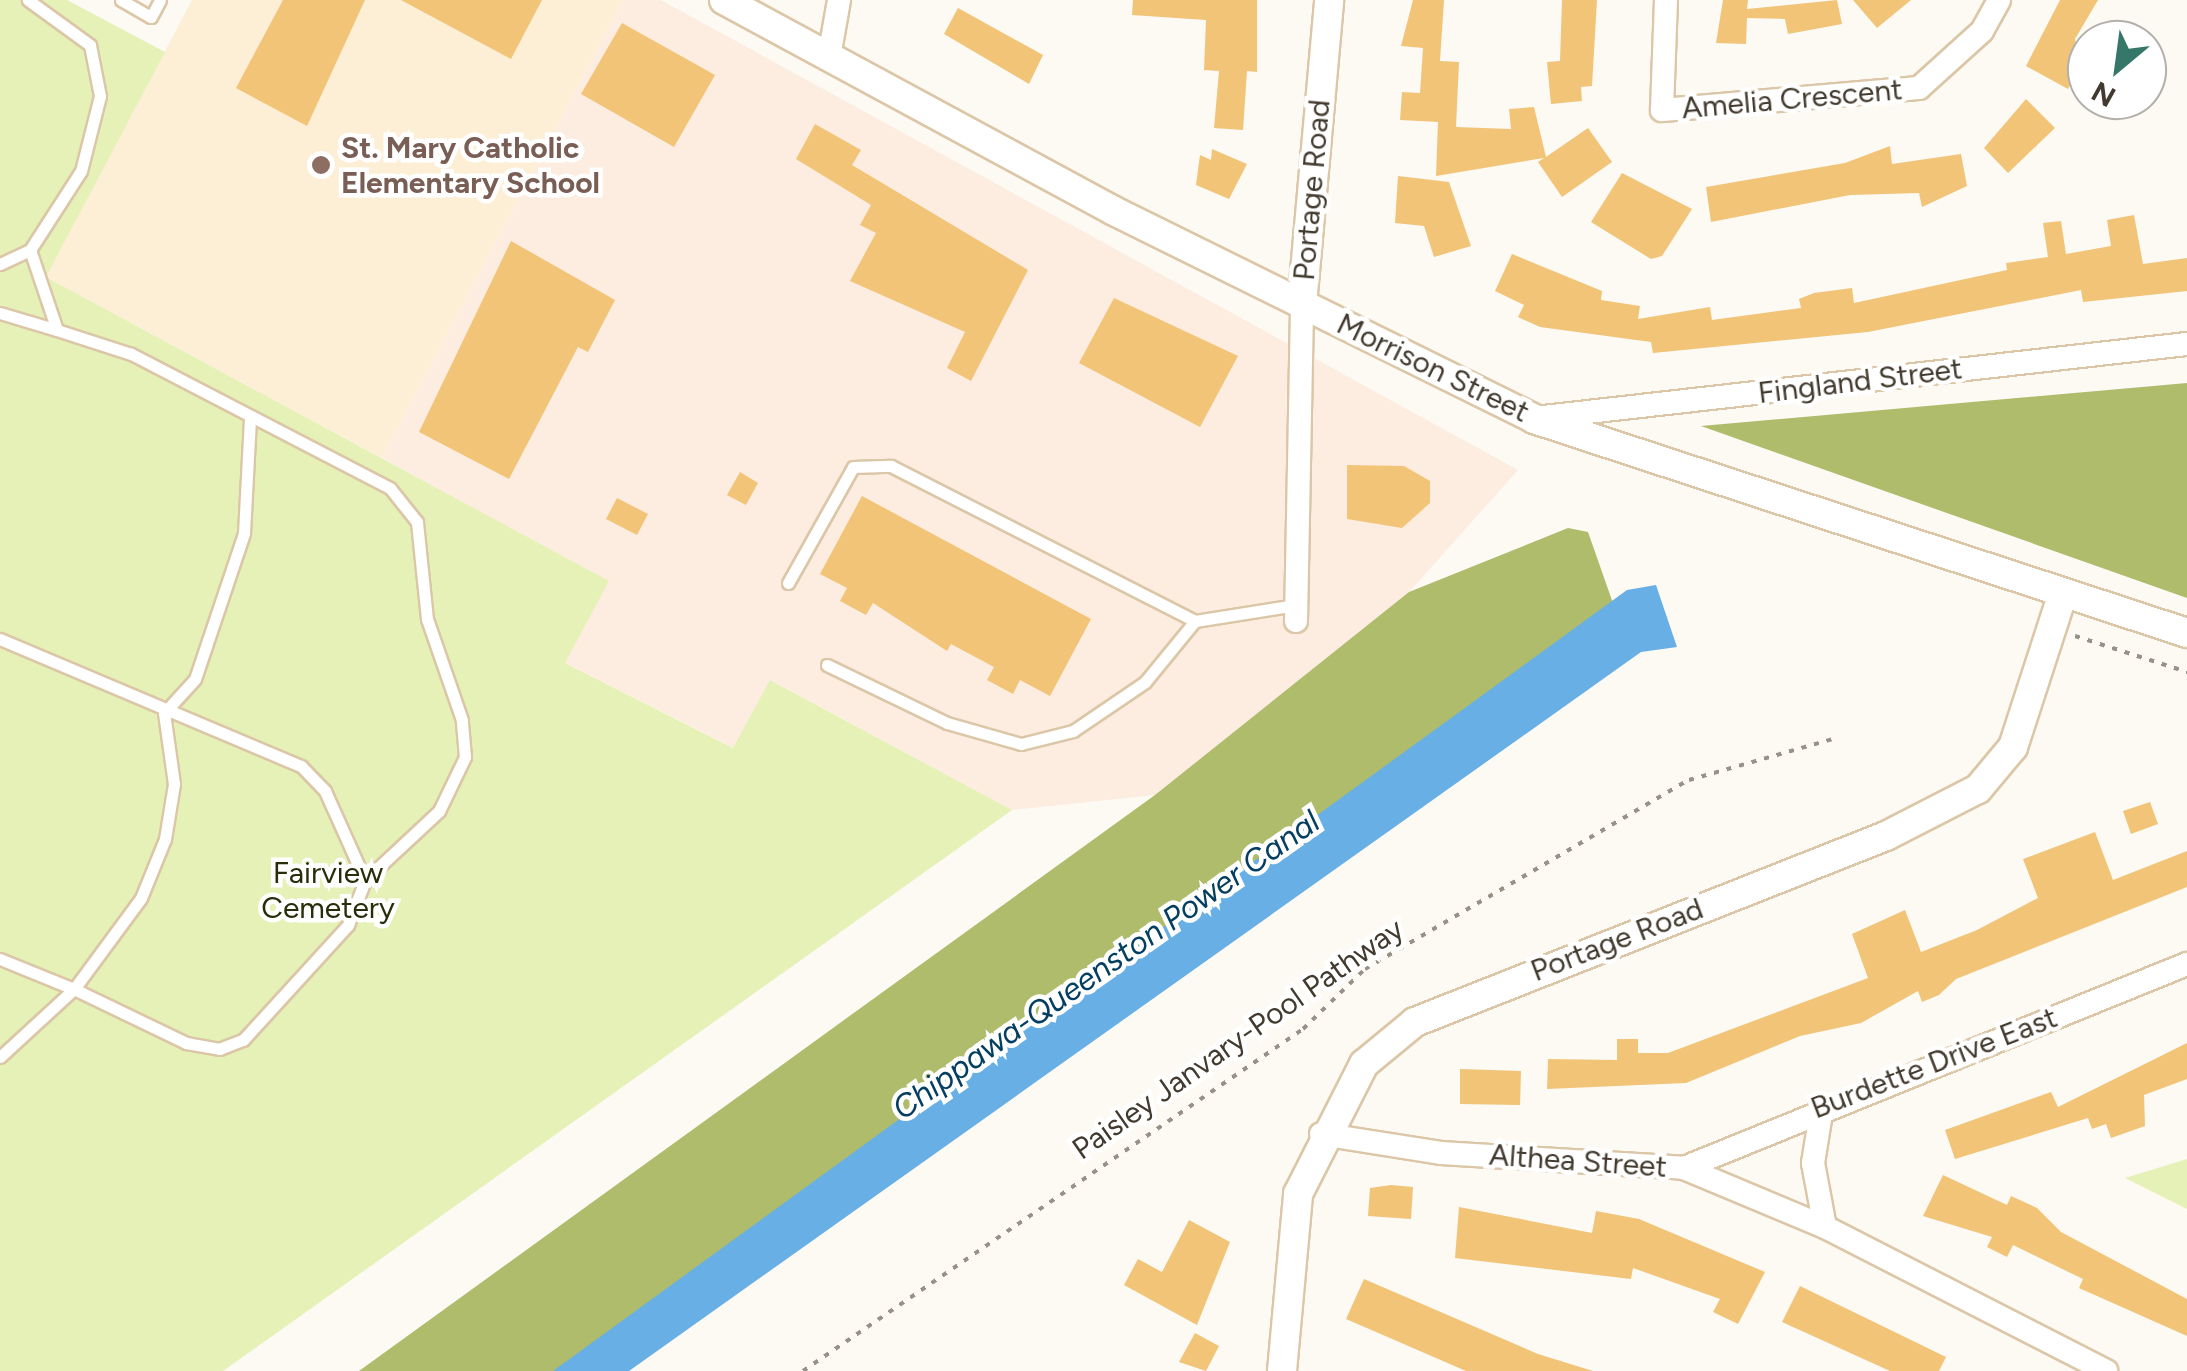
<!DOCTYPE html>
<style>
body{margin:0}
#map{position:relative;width:2187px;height:1371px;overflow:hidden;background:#fdf9f3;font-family:Figtree,sans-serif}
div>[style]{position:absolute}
.commercial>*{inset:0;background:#fdece0}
.built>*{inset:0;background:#fdeed6}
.green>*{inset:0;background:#e5f1b7}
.forest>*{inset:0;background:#aebc6b}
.water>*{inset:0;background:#67afe5}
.building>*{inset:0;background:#f1c478}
.path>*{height:4px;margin-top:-2px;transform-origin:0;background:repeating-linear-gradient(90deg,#979188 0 5px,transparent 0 13px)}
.roads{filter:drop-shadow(2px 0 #dbc7a7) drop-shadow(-2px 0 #dbc7a7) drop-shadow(0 2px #dbc7a7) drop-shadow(0 -2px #dbc7a7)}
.service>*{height:11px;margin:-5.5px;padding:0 5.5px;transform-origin:5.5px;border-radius:5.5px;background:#fff}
.minor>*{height:22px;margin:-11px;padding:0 11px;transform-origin:11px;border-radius:11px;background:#fff}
.tertiary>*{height:28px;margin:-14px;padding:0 14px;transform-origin:14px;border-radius:14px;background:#fff}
.dots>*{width:28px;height:28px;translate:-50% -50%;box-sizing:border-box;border:5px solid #fff;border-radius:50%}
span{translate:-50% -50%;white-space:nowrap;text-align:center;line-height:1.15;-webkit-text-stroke:9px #fff;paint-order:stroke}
.street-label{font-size:30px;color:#423a2e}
.education-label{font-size:30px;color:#785e54;font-weight:700}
.left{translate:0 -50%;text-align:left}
.park-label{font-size:30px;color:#282d0a}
.water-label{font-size:32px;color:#043f62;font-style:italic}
.north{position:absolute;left:2067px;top:20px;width:100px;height:100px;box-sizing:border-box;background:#fff;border:2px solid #b3b0ab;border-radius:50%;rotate:209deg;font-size:28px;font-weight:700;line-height:40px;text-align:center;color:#423a2e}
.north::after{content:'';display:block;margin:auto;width:35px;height:45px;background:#357768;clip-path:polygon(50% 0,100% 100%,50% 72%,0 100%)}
</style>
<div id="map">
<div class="commercial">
<i style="clip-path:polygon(623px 0,661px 0,1518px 470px,1409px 592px,1155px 795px,1012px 810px,771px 680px,734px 748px,564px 662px,608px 581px,382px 458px)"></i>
</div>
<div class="built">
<i style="clip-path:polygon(192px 0,623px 0,382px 458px,46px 277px)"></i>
</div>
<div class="green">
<i style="clip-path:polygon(0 0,67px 0,165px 52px,46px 277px,609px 581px,565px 663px,733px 748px,770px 680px,1012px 810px,223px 1371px,0 1371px)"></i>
<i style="clip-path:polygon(2187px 1159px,2187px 1209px,2125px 1178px)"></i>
</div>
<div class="forest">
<i style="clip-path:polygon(2187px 383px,2187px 598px,1701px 426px)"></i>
<i style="clip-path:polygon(1568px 528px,1588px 532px,1621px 626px,567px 1371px,359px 1371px,1155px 795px,1409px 592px)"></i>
</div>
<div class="water">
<i style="clip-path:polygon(1656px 585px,1677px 647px,1641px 652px,629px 1371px,553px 1371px,1627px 590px)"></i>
</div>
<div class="building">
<i style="clip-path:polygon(283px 0,365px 0,307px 126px,236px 88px)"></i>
<i style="clip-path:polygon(401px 0,542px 0,511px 59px)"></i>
<i style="clip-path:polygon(1133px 0,1257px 0,1257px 72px,1247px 71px,1243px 130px,1214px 128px,1219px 71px,1204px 70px,1206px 20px,1132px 15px)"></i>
<i style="clip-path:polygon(1413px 0,1444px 0,1440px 61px,1459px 62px,1456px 127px,1511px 129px,1509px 109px,1534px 107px,1546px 157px,1588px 128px,1612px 162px,1562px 197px,1538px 162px,1544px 158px,1436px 176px,1438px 122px,1400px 120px,1402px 92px,1420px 93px,1423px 48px,1401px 46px)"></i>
<i style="clip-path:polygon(1562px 0,1597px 0,1592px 86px,1581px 87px,1582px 101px,1551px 104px,1547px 62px,1560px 61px)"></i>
<i style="clip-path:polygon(1723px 0,1748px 0,1747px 9px,1837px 0,1842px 24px,1788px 34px,1785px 19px,1747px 18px,1746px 44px,1716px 43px)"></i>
<i style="clip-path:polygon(1853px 0,1911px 0,1877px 28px)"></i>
<i style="clip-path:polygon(2060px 0,2098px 0,2075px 39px,2080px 66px,2068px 89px,2026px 66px)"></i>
<i style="clip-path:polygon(958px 8px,1043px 55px,1029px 84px,944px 34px)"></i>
<i style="clip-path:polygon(622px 23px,715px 75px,674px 147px,581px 94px)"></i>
<i style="clip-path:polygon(2026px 99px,2055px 128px,2008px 173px,1984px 148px)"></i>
<i style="clip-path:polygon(815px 124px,861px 150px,852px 165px,1028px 270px,971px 381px,947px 368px,965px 332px,850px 281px,876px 233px,860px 225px,871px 205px,796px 159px)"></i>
<i style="clip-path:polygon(1890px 146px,1892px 164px,1961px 154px,1967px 186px,1922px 207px,1919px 193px,1850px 195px,1711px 222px,1706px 187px,1845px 163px)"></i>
<i style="clip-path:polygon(1212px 149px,1247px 164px,1229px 199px,1196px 185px,1200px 155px,1211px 160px)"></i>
<i style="clip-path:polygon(1622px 173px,1692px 209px,1662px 256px,1651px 259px,1591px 222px)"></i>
<i style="clip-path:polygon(1398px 176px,1449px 182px,1471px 246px,1434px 257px,1424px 226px,1395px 223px)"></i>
<i style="clip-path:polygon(2134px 215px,2143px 264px,2187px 258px,2187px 291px,2083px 302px,2081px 290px,1868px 332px,1653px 353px,1651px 342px,1540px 327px,1518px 317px,1524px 305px,1495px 291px,1512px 254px,1602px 291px,1601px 300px,1640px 306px,1638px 319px,1710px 307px,1712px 320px,1801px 308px,1799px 299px,1814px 293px,1852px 288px,1854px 303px,2007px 270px,2006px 263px,2048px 257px,2043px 223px,2061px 221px,2066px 254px,2111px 246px,2107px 220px)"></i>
<i style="clip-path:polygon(511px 241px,615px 300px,588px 352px,578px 347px,509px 479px,419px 432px)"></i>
<i style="clip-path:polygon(1114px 298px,1238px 356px,1200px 427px,1079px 363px)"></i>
<i style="clip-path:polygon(1347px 465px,1404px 466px,1430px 481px,1430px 503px,1402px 528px,1347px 519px)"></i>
<i style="clip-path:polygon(740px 472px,758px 483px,746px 505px,727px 495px)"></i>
<i style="clip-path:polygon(862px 496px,1091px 619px,1050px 696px,1020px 680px,1013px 694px,987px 680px,994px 667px,951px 644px,947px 651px,873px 603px,866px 615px,840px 601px,847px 588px,820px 574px)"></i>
<i style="clip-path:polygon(617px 498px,648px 514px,637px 535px,606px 519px)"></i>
<i style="clip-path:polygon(2150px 802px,2158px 824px,2131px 834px,2123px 811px)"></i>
<i style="clip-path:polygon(2095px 832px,2113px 880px,2187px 851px,2187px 887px,1956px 979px,1939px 995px,1922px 1002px,1918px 991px,1861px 1023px,1800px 1036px,1686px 1083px,1547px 1089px,1548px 1059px,1617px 1060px,1617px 1039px,1638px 1039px,1638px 1053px,1668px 1053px,1868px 978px,1852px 934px,1905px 910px,1921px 952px,1977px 930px,2038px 898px,2023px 859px)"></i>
<i style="clip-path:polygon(2187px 1043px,2187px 1079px,2144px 1095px,2145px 1126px,2111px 1138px,2106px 1124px,2092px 1129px,2088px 1118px,1955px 1159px,1945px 1130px,2051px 1092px,2058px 1107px)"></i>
<i style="clip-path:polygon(1460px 1069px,1521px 1071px,1520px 1105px,1460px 1104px)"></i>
<i style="clip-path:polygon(1943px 1175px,2007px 1205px,2011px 1196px,2037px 1208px,2061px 1232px,2187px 1299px,2187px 1336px,2079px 1288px,2083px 1279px,2013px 1245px,2007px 1257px,1987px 1247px,1992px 1237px,1923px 1216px)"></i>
<i style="clip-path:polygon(1391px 1185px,1413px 1187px,1411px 1219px,1368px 1216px,1370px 1188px)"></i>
<i style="clip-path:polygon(1459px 1207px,1592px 1233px,1596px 1211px,1639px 1219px,1765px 1272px,1738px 1324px,1713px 1312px,1720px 1299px,1633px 1268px,1631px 1279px,1455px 1258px)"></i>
<i style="clip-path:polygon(1189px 1220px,1230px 1242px,1197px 1325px,1124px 1285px,1138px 1259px,1162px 1272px)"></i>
<i style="clip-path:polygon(1364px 1279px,1538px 1354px,1593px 1371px,1466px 1371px,1346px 1319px)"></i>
<i style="clip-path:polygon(1800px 1286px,1946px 1357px,1939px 1371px,1890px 1371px,1782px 1322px)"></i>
<i style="clip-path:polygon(1195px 1333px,1219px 1346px,1206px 1371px,1179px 1362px)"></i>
</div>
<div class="path">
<i style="left:2075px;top:636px;width:118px;rotate:17.8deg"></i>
<i style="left:803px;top:1371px;width:606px;rotate:-34.37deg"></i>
<i style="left:1303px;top:1029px;width:86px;rotate:-44.1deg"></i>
<i style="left:1365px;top:969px;width:375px;rotate:-30.3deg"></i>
<i style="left:1689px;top:780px;width:150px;rotate:-15.9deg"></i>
</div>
<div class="roads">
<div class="service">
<i style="left:121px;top:0;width:34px;rotate:30deg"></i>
<i style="left:151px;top:17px;width:19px;rotate:-62deg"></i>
<i style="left:0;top:264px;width:33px;rotate:-25deg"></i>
<i style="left:0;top:313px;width:59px;rotate:16.6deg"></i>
<i style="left:788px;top:583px;width:133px;rotate:-60.7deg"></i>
<i style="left:853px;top:467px;width:38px;rotate:-2deg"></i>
<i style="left:891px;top:466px;width:341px;rotate:27deg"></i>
<i style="left:0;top:639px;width:327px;rotate:22.9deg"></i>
<i style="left:301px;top:766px;width:35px;rotate:46deg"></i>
<i style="left:325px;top:791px;width:98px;rotate:65.8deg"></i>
<i style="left:827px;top:665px;width:133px;rotate:25.8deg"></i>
<i style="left:947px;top:723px;width:77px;rotate:15.8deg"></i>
<i style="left:1021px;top:744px;width:54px;rotate:-14deg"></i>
<i style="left:1073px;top:731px;width:87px;rotate:-34.2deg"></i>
<i style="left:1145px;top:682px;width:79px;rotate:-50.7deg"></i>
<i style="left:1195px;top:621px;width:102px;rotate:-9deg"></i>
<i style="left:0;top:959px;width:80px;rotate:22.1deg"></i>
<i style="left:74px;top:989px;width:113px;rotate:-53.6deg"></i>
<i style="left:141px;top:898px;width:64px;rotate:-67.9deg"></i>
<i style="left:165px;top:839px;width:56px;rotate:-80.7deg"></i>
<i style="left:174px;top:784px;width:72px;rotate:-98deg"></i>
<i style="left:164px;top:713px;width:46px;rotate:-47.6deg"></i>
<i style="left:195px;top:679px;width:154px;rotate:-71.4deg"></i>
<i style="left:244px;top:533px;width:114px;rotate:-87deg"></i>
<i style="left:0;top:1057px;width:100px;rotate:-42.6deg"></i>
<i style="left:74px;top:989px;width:124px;rotate:25.7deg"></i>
<i style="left:186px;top:1043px;width:34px;rotate:10deg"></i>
<i style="left:219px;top:1049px;width:26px;rotate:-21deg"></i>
<i style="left:243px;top:1040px;width:156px;rotate:-47.6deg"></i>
<i style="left:348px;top:925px;width:48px;rotate:-69.3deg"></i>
<i style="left:365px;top:880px;width:101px;rotate:-43deg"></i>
<i style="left:439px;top:811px;width:60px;rotate:-64.3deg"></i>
<i style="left:465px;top:757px;width:37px;rotate:-95deg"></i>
<i style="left:462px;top:720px;width:107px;rotate:-109.1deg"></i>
<i style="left:427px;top:619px;width:98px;rotate:-95.9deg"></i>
<i style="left:417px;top:522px;width:43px;rotate:-128.5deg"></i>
<i style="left:390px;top:488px;width:292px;rotate:-152.6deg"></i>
<i style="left:131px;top:354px;width:78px;rotate:-162deg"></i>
<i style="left:57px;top:330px;width:84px;rotate:-108.6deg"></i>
<i style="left:30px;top:250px;width:94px;rotate:-57.2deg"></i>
<i style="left:81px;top:171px;width:77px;rotate:-75.8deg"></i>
<i style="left:100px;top:96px;width:52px;rotate:-101.1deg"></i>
<i style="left:90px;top:45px;width:77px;rotate:-144deg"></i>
</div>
<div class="minor">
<i style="left:1666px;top:0;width:110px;rotate:92.1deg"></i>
<i style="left:1662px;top:110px;width:258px;rotate:-4.9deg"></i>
<i style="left:1919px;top:88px;width:85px;rotate:-42.1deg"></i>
<i style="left:1982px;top:31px;width:35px;rotate:-61deg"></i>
<i style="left:829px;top:57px;width:58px;rotate:-80deg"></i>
<i style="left:1535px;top:418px;width:656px;rotate:-6.48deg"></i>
<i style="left:1296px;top:621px;width:316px;rotate:-88.9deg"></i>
<i style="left:1822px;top:1107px;width:57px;rotate:99.1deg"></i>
<i style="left:1813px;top:1163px;width:65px;rotate:79.4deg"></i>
<i style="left:1321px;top:1134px;width:121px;rotate:9deg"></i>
<i style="left:1441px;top:1153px;width:243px;rotate:3.5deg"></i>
<i style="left:1684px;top:1168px;width:153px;rotate:22.7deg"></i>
<i style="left:1825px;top:1227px;width:316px;rotate:27.1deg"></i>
<i style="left:1684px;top:1168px;width:543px;rotate:-22.08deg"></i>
</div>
<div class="tertiary">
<i style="left:724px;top:0;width:443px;rotate:28.4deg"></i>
<i style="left:1114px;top:211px;width:469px;rotate:26.3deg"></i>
<i style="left:1534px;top:419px;width:687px;rotate:18.14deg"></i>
<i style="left:1302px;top:305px;width:306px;rotate:-84.9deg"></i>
<i style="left:1282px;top:1371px;width:178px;rotate:-84.8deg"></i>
<i style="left:1298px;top:1194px;width:146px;rotate:-63.1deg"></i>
<i style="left:1364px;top:1064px;width:66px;rotate:-39.5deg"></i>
<i style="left:1415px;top:1022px;width:506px;rotate:-21.55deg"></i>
<i style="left:1886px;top:836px;width:103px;rotate:-27.1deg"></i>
<i style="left:1978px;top:789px;width:55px;rotate:-50.2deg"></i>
<i style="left:2013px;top:747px;width:162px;rotate:-72deg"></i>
</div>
</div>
<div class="dots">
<i style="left:321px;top:165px;background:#8d6e63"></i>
</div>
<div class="street-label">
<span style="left:1792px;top:99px;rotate:-5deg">Amelia Crescent</span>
<span style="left:1312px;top:190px;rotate:-85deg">Portage Road</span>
<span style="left:1433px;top:368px;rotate:26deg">Morrison Street</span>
<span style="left:1860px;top:381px;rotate:-7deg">Fingland Street</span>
<span style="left:1617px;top:940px;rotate:-21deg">Portage Road</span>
<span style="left:1238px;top:1039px;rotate:-35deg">Paisley Janvary-Pool Pathway</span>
<span style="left:1934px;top:1063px;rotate:-21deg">Burdette Drive East</span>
<span style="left:1578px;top:1161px;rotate:4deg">Althea Street</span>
</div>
<div class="education-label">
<span class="left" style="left:341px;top:165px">St. Mary Catholic<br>Elementary School</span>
</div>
<div class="park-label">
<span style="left:328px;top:890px">Fairview<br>Cemetery</span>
</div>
<div class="water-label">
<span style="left:1106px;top:965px;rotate:-35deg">Chippawa-Queenston Power Canal</span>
</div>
<div class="north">N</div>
</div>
